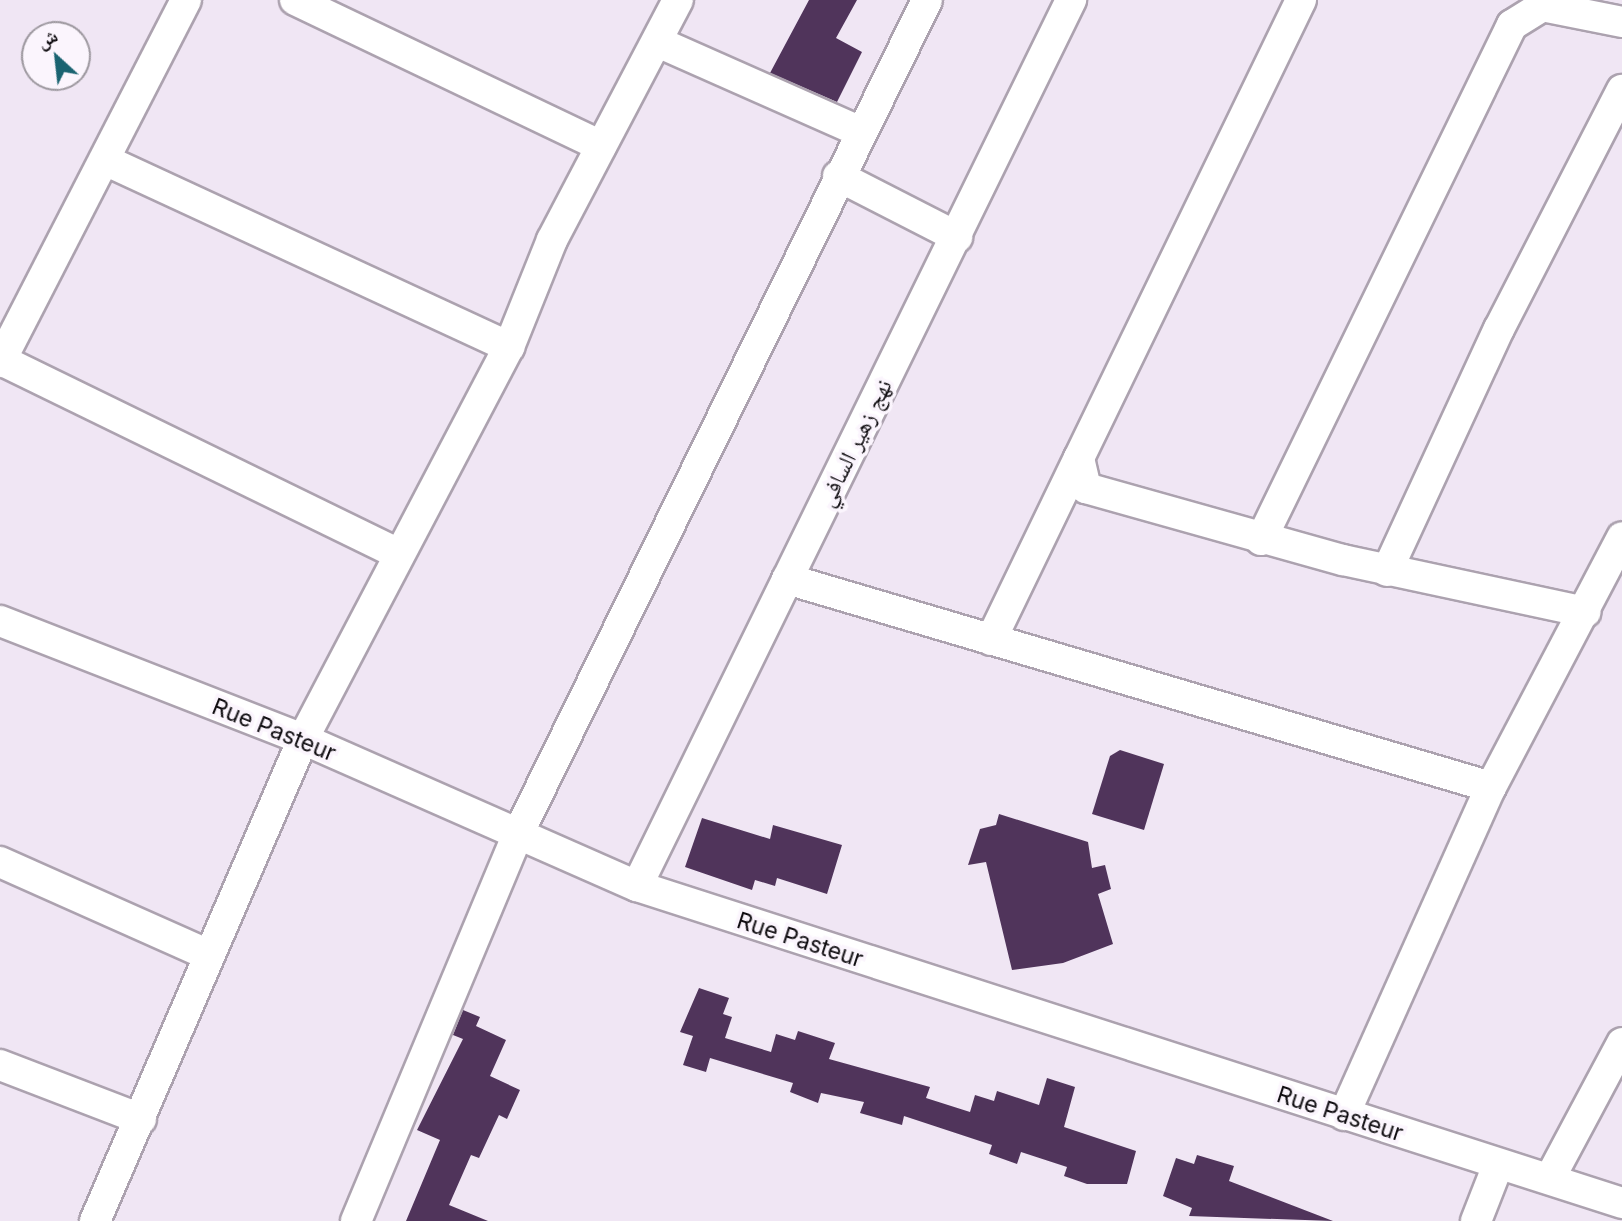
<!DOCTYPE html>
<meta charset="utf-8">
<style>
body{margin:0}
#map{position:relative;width:1622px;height:1221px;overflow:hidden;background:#f0e6f4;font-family:Inter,"Noto Naskh Arabic",sans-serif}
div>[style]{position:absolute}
.building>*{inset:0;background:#50345b}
.roads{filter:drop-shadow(2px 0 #aca2af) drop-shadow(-2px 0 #aca2af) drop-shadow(0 2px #aca2af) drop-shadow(0 -2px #aca2af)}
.minor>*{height:30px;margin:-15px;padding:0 15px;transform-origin:15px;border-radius:15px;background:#fff}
span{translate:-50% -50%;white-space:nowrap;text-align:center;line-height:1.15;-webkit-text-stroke:7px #fbf5fd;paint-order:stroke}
.street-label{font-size:23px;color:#100d11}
.north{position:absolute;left:21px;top:21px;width:70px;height:70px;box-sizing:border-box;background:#fbf5fd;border:2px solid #9d989f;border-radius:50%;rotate:333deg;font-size:19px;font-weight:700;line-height:28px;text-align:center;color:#100d11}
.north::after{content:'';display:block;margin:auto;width:24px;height:32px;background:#1a6371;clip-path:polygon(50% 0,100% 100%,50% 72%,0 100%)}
</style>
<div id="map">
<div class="building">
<i style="clip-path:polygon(809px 0,857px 0,836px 38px,862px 52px,837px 102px,770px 73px)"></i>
<i style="clip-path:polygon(1120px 750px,1164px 764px,1144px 830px,1092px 814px,1110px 756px)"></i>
<i style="clip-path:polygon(999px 814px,1088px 842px,1092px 868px,1105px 865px,1111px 889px,1098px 894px,1113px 944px,1063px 963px,1012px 970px,986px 862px,968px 865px,980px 829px,996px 825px)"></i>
<i style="clip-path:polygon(702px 818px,770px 839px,773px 825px,842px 845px,827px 894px,777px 878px,775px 886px,755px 880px,752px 890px,685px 867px)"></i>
<i style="clip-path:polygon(699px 988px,729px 998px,723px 1014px,732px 1017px,725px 1038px,771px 1052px,776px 1034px,795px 1040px,798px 1031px,835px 1043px,829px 1059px,930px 1087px,926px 1098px,970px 1112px,975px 1095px,994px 1101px,997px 1091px,1039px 1105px,1047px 1078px,1075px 1087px,1064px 1127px,1136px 1151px,1127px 1184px,1087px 1184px,1064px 1176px,1067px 1167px,1021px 1152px,1017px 1164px,989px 1154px,992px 1145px,904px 1116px,902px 1125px,860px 1113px,864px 1102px,821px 1093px,818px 1103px,790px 1092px,793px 1083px,710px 1058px,706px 1072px,683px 1065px,693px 1036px,680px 1032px)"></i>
<i style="clip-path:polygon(463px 1010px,480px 1017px,476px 1026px,506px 1040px,490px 1076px,520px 1090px,507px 1119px,499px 1115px,479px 1158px,471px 1155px,449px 1205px,488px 1221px,406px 1221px,440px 1140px,417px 1130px,463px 1039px,453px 1035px)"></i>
<i style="clip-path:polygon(1197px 1155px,1234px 1166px,1229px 1181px,1333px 1221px,1189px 1216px,1192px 1208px,1163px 1196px,1176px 1158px,1194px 1164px)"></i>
</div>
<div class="roads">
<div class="minor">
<i style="left:295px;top:0;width:339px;rotate:25.5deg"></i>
<i style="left:1301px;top:0;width:509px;rotate:115.86deg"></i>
<i style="left:1079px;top:458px;width:31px;rotate:77deg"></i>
<i style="left:1086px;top:488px;width:267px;rotate:15.7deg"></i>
<i style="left:1343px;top:560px;width:248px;rotate:12.1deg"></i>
<i style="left:658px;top:42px;width:220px;rotate:23.9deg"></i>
<i style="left:109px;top:162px;width:441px;rotate:24.8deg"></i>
<i style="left:838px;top:176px;width:134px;rotate:27.1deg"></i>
<i style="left:1px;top:360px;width:443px;rotate:26deg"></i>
<i style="left:0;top:362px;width:407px;rotate:-62.8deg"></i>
<i style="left:1261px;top:540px;width:573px;rotate:-64.02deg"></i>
<i style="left:1512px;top:25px;width:36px;rotate:-32deg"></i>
<i style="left:1542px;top:6px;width:82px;rotate:11.3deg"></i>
<i style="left:1387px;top:571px;width:267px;rotate:-65.2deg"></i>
<i style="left:1499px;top:329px;width:269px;rotate:-62.8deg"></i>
<i style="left:787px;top:579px;width:734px;rotate:16.46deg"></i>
<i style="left:0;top:621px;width:325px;rotate:21.3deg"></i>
<i style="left:303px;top:739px;width:365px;rotate:23.8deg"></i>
<i style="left:637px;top:886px;width:1035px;rotate:17.84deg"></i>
<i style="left:991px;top:640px;width:202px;rotate:-64.2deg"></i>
<i style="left:0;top:862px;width:229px;rotate:24deg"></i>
<i style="left:637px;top:886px;width:987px;rotate:-63.9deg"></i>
<i style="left:0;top:1065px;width:151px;rotate:21deg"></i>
<i style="left:1344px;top:1115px;width:359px;rotate:-65.9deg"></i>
<i style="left:1491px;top:787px;width:282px;rotate:-62.3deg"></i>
<i style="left:1550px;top:1178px;width:153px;rotate:-61.9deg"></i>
<i style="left:95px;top:1221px;width:525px;rotate:-66.66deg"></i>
<i style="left:303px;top:739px;width:443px;rotate:-62.3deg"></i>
<i style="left:509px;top:347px;width:115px;rotate:-68.1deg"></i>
<i style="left:552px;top:240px;width:271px;rotate:-62.3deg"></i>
<i style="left:356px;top:1221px;width:415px;rotate:-67.3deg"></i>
<i style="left:516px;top:838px;width:933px;rotate:-63.87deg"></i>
<i style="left:1476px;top:1221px;width:60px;rotate:-68.6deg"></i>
</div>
</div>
<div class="street-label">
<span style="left:855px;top:443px;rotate:-64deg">نهج زهير السافي</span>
<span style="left:274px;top:730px;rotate:22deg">Rue Pasteur</span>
<span style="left:800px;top:940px;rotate:18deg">Rue Pasteur</span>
<span style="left:1340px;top:1114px;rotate:18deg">Rue Pasteur</span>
</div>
<div class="north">ش</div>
</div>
